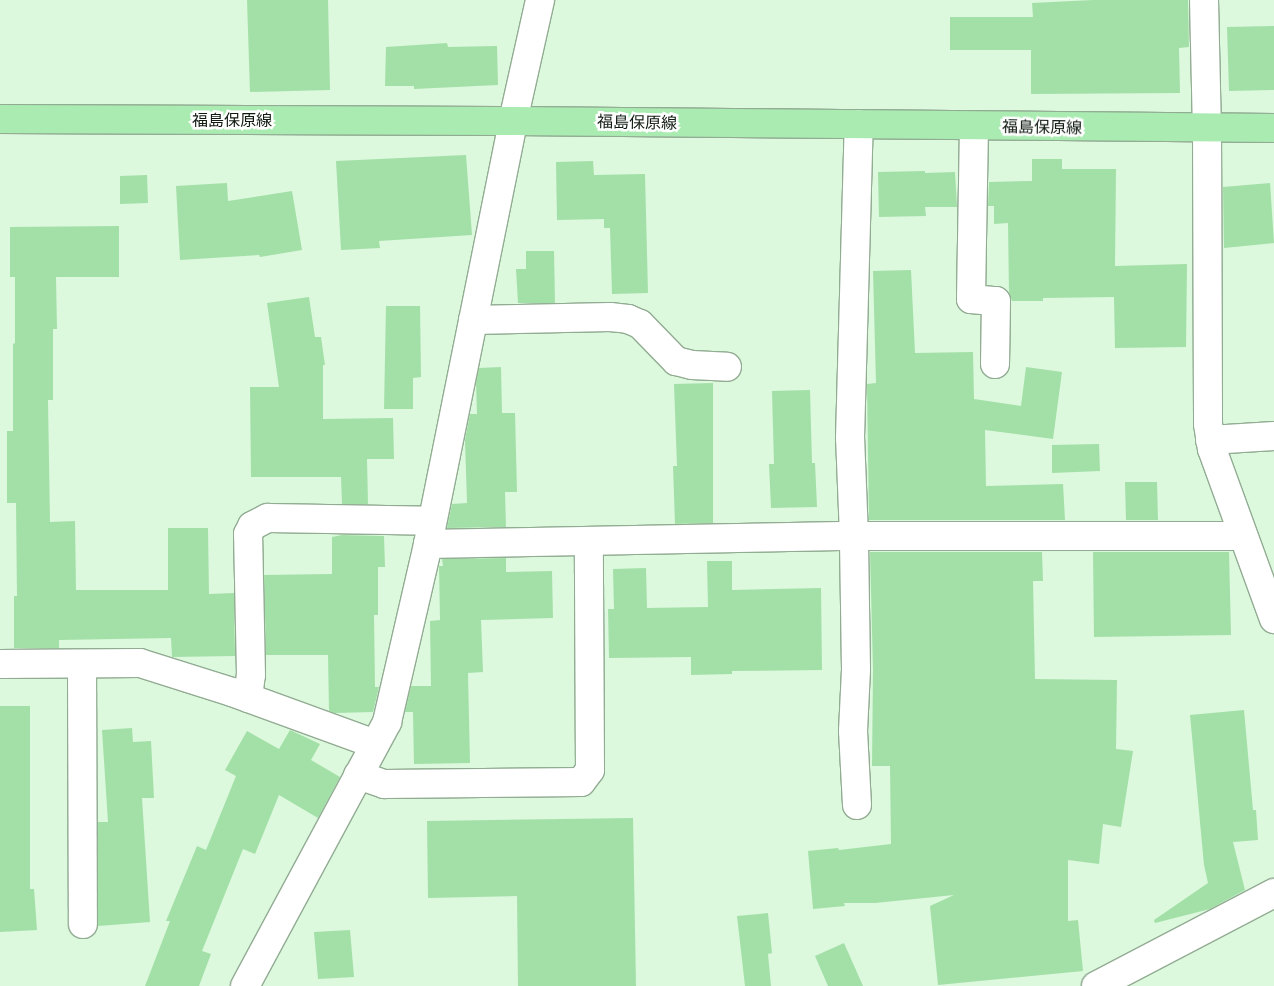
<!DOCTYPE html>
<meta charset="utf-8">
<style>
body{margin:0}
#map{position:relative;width:1274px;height:986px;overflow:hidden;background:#dcf8dd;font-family:"Golos Text","Noto Sans JP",sans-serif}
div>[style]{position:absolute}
.building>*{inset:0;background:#a3e0a7}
.roads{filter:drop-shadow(1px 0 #92ac93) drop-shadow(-1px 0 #92ac93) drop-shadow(0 1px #92ac93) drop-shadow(0 -1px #92ac93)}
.minor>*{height:28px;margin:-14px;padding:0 14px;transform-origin:14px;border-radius:14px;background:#fff}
.primary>*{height:28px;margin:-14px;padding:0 14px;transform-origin:14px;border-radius:14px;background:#a9ebb1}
span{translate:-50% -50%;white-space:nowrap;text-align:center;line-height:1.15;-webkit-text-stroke:5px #fff;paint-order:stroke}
.street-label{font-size:16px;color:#101a11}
</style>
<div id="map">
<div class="building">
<i style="clip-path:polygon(247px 0,328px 0,330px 90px,250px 92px)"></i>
<i style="clip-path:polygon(1093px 0,1188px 0,1189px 47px,1179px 48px,1180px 93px,1031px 94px,1031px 50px,950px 50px,950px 17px,1033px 17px,1032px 3px)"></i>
<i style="clip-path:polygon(1274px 26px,1274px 90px,1229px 91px,1227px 27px)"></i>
<i style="clip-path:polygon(447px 43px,448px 47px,497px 46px,498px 85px,414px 89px,414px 86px,385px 86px,386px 47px)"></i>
<i style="clip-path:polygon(466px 155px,472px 235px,379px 241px,380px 248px,341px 250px,336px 161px)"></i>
<i style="clip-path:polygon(1032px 159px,1062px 159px,1062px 169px,1116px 169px,1115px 266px,1187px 264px,1186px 347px,1115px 348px,1114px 297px,1043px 298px,1043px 301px,1012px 301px,1009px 293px,1008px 223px,994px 224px,994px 206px,988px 206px,989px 182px,1032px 181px)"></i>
<i style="clip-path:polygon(593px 161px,594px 175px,645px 174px,648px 293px,612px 294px,610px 228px,604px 228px,604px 219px,557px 220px,556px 162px)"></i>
<i style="clip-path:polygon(925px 171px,925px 173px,955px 172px,957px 207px,925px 207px,926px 216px,879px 217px,878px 172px)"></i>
<i style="clip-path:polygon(147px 175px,148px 203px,120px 204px,120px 176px)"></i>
<i style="clip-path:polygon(227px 183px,228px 201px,292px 191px,302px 250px,260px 257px,259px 255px,180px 260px,176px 186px)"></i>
<i style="clip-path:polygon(1270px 183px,1274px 243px,1224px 248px,1223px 187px)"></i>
<i style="clip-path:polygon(119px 226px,119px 277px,56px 277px,57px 329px,53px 329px,53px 400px,48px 400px,50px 522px,75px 521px,76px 590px,168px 590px,168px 528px,208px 528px,209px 594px,234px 593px,235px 656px,172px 657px,171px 638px,59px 640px,59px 648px,14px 648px,14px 596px,17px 596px,16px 503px,7px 503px,7px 431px,13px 431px,13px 344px,15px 343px,15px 277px,10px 277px,10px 227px)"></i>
<i style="clip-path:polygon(526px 251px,554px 251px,555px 303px,518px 303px,516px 269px,526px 269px)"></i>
<i style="clip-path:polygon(911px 270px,915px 353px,973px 352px,974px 399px,1021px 406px,1026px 367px,1062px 372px,1053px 439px,985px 430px,986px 486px,1063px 484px,1065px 520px,869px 520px,867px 384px,876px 383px,873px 271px)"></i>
<i style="clip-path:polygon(309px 297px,315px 337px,321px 337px,325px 365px,323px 365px,323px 419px,393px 418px,394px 459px,367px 459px,368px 504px,342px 504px,341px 477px,251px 477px,250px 387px,279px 387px,267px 303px)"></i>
<i style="clip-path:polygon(386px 306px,420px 306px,421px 377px,413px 378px,413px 409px,384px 409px)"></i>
<i style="clip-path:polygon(501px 367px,502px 413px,515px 413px,517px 492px,505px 492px,506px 527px,447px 528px,452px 504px,467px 503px,465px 440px,470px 414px,477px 414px,476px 382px,479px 368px)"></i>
<i style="clip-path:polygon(713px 383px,713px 523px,675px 524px,673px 466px,677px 466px,674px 384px)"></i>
<i style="clip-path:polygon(810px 390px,812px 463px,815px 463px,817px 507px,771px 508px,769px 464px,774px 464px,772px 391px)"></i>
<i style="clip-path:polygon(1099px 444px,1100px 471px,1052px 473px,1052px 445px)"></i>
<i style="clip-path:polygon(1125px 482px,1157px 482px,1158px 520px,1126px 520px)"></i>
<i style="clip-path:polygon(342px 535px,384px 536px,385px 567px,378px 567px,378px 615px,374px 615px,375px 687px,379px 687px,373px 712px,335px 713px,329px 711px,328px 655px,266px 655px,264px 575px,332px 574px,332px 537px)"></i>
<i style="clip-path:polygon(870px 552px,1042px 552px,1043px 581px,1033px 581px,1035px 679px,1117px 680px,1116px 749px,1133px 751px,1121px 827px,1103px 824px,1099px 864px,1068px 860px,1068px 921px,1078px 920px,1083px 971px,938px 985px,930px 906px,954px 895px,875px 903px,844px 903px,845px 906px,813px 909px,808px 851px,838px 848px,839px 850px,891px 844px,890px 766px,872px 766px,873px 670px)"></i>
<i style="clip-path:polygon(1093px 552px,1229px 552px,1231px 635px,1094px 637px)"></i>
<i style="clip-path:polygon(506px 558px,506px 572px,552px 571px,553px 618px,481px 620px,483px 672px,468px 673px,470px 763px,414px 764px,413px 712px,405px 712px,411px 686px,431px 686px,430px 621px,440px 620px,439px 566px,443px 566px,442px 559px)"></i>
<i style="clip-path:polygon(707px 561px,732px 561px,732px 590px,821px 588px,822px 670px,732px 671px,732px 674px,691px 675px,691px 657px,609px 658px,608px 609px,614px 609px,613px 569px,646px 568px,647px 608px,708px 607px)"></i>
<i style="clip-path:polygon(0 706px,30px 706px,30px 889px,34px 889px,37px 930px,0 932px)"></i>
<i style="clip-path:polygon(1244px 710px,1253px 810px,1256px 810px,1258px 840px,1233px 842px,1245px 890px,1210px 909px,1155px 923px,1154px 920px,1208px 883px,1204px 865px,1190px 715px)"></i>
<i style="clip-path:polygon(132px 728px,133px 742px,151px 741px,154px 798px,142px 798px,150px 922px,98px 926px,98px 822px,108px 822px,102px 730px)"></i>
<i style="clip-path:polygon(290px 730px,320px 744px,311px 760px,340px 777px,318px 818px,279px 795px,255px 854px,243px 849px,202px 951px,211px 954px,199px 986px,145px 986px,170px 921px,166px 921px,197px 846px,206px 850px,236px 776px,225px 770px,247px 731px,279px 749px)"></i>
<i style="clip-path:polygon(633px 818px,636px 986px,518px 986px,517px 896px,428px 898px,427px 821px)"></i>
<i style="clip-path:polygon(768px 913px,772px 953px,768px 954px,771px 986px,745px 986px,737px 916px)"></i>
<i style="clip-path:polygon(350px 930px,354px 977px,318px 979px,314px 932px)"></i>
<i style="clip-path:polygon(844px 943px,863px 986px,828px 986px,815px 956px)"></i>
</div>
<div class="roads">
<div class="minor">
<i style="left:1204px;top:0;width:128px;rotate:88.7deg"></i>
<i style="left:1207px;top:128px;width:296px;rotate:89.8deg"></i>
<i style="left:1208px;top:424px;width:25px;rotate:81deg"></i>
<i style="left:1212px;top:449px;width:181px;rotate:70deg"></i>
<i style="left:974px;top:126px;width:173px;rotate:91deg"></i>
<i style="left:971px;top:299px;width:25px;rotate:5deg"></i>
<i style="left:996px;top:301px;width:63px;rotate:90.9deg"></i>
<i style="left:473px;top:320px;width:137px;rotate:-1.3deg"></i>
<i style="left:610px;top:317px;width:18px;rotate:6deg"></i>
<i style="left:628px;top:319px;width:13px;rotate:23deg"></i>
<i style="left:640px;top:324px;width:52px;rotate:45.8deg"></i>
<i style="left:676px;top:361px;width:16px;rotate:14deg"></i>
<i style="left:692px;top:365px;width:35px;rotate:3deg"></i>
<i style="left:1210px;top:440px;width:64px;rotate:-3.6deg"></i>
<i style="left:428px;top:544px;width:426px;rotate:-1.1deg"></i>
<i style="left:854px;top:536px;width:389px"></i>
<i style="left:0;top:664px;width:140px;rotate:-0.4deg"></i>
<i style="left:140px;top:663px;width:96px;rotate:17.5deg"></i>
<i style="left:232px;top:692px;width:152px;rotate:20deg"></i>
<i style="left:82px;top:664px;width:260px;rotate:89.8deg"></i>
<i style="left:248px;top:698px;width:23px;rotate:-83deg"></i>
<i style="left:251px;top:675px;width:141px;rotate:-91.2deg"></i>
<i style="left:248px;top:534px;width:9px;rotate:-63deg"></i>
<i style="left:252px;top:526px;width:18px;rotate:-27deg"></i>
<i style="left:268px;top:518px;width:164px;rotate:1deg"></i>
<i style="left:358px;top:775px;width:28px;rotate:19deg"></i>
<i style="left:384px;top:784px;width:197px;rotate:-0.6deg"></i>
<i style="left:581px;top:782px;width:15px;rotate:-53deg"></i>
<i style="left:590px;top:770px;width:228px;rotate:-90.3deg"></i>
<i style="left:857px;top:805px;width:74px;rotate:-93.1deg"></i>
<i style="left:853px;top:731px;width:62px;rotate:-87.2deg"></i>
<i style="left:856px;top:669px;width:133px;rotate:-90.9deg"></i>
<i style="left:854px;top:536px;width:98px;rotate:-92.3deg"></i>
<i style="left:850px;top:438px;width:314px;rotate:-88.4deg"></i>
<i style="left:245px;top:986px;width:300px;rotate:-61.7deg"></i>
<i style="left:387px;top:722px;width:183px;rotate:-77deg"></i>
<i style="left:428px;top:544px;width:431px;rotate:-78.6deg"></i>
<i style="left:513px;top:121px;width:124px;rotate:-77.4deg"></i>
<i style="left:1096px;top:986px;width:201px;rotate:-27.6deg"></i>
</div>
<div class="primary">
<i style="left:0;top:119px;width:513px;rotate:0.22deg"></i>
<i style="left:513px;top:121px;width:761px;rotate:0.53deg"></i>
</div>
</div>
<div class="street-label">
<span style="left:232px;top:120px">福島保原線</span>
<span style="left:637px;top:122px;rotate:1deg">福島保原線</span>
<span style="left:1042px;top:127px;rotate:1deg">福島保原線</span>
</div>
</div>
